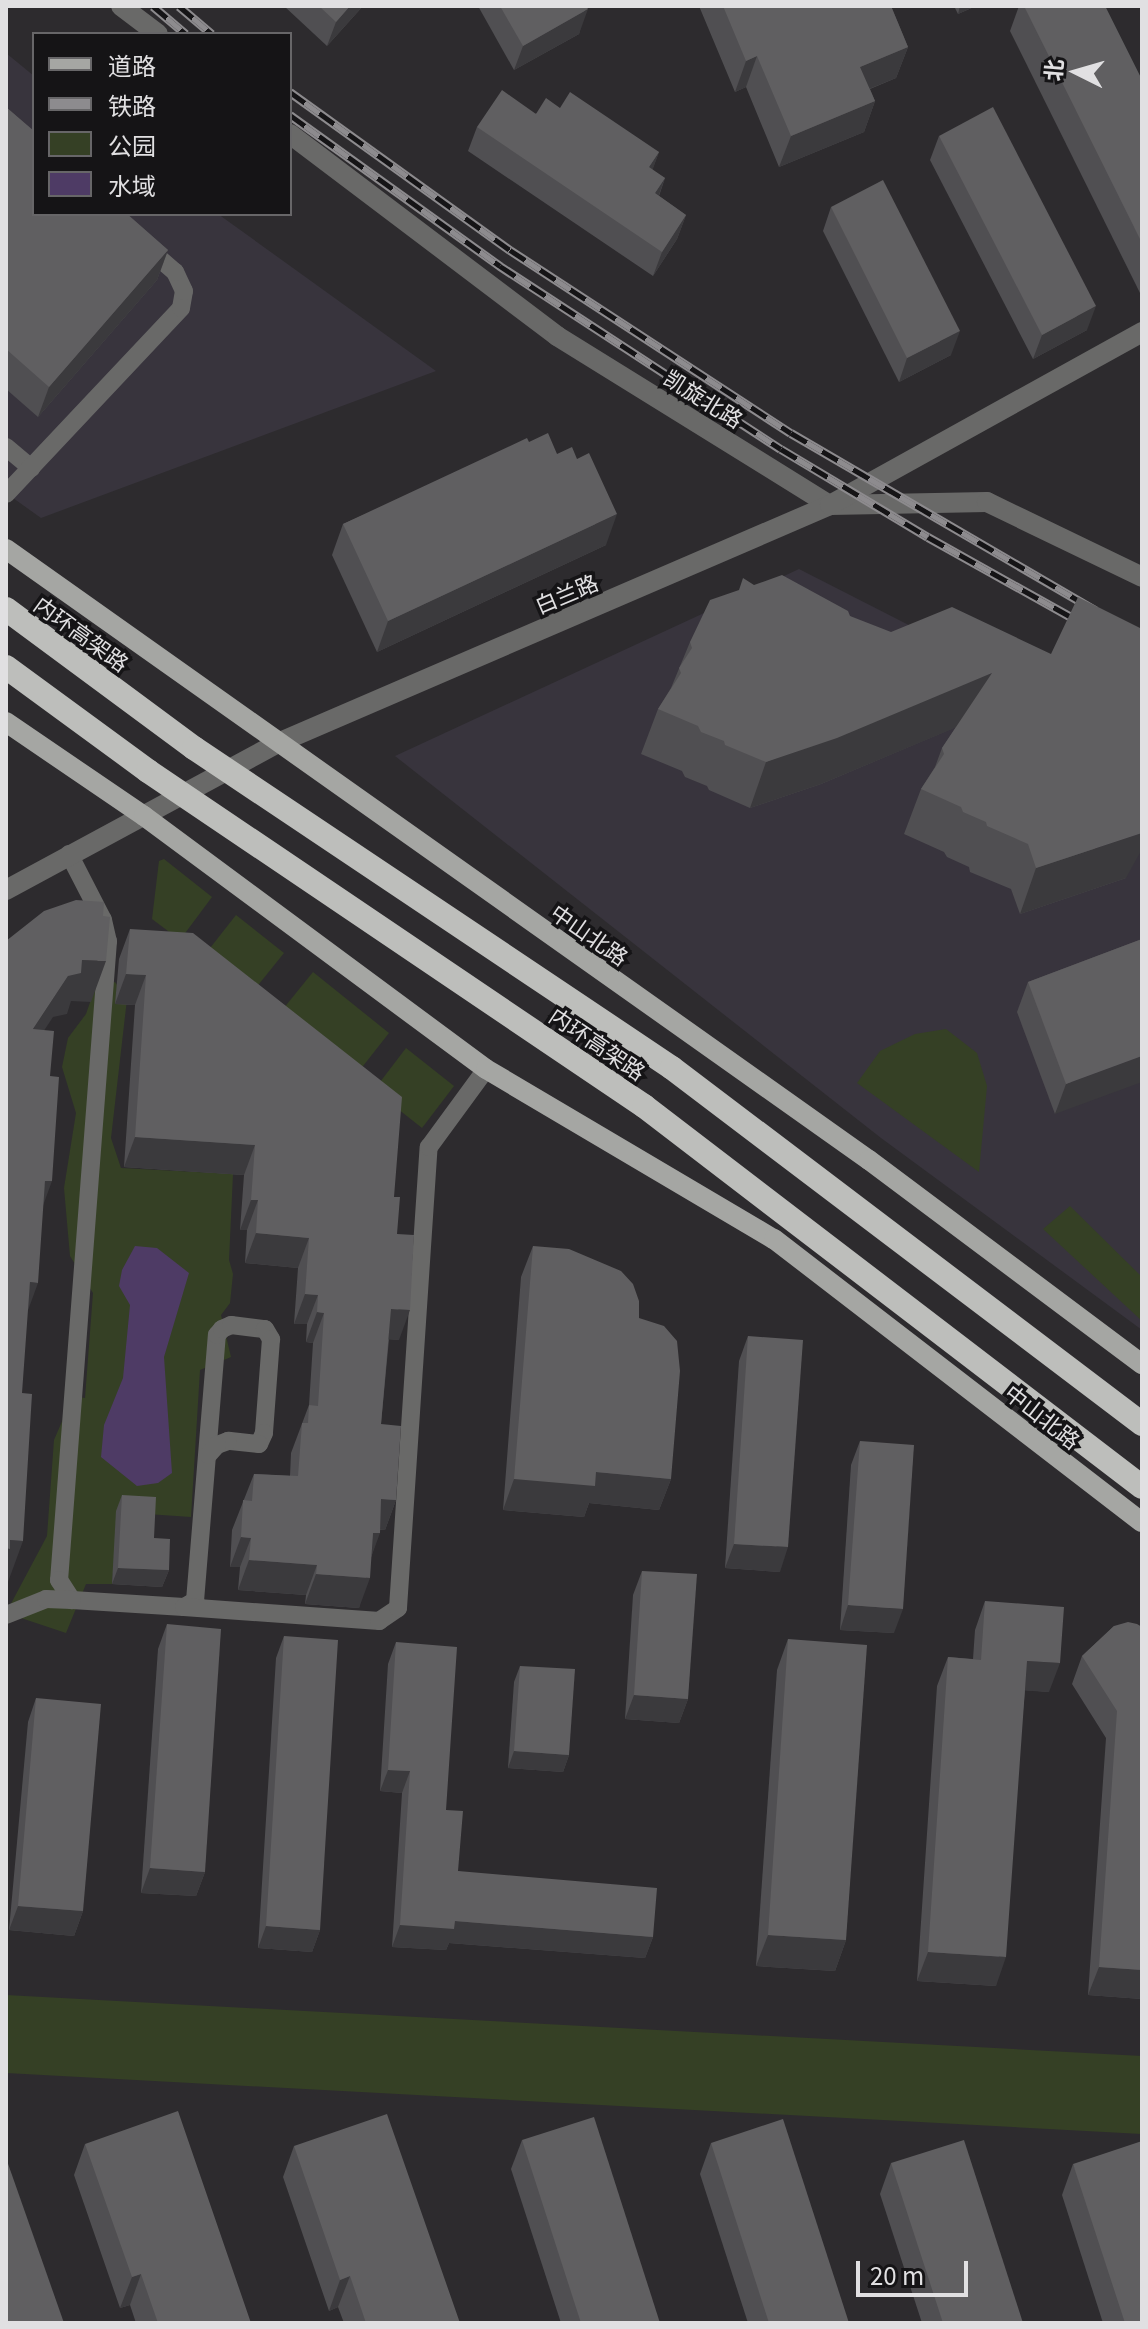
<!DOCTYPE html>
<meta charset="utf-8">
<style>
body{margin:0}
#map{position:relative;width:1148px;height:2329px;overflow:hidden;background:#2d2b2e;font-family:Georgia,"Noto Sans SC",serif}
div>[style]{position:absolute}
.built>*{inset:0;background:#38343d}
.green>*{inset:0;background:#354025}
.water>*{inset:0;background:#4e3b65}
.lane>*{height:18px;margin:-9px;padding:0 9px;transform-origin:9px;border-radius:9px;background:#696968}
.street>*{height:20px;margin:-10px;padding:0 10px;transform-origin:10px;border-radius:10px;background:#696968}
.primary>*{height:20px;margin:-10px;padding:0 10px;transform-origin:10px;border-radius:10px;background:#a5a6a3}
.rail>*{height:9px;margin-top:-4.5px;transform-origin:0;background:repeating-linear-gradient(90deg,#151416 0 18px,#8d8b8e 0 36px);box-sizing:border-box;border-block:2px solid #8d8b8e}
.highway-bridge>*{height:24px;margin:-12px;padding:0 12px;transform-origin:12px;border-radius:12px;background:#bdbebb}
.wall>*{inset:0;background:#504f52}
.shaded-wall>*{inset:0;background:#3b3a3d}
.building>*{inset:0;background:#605f61}
span{translate:-50% -50%;white-space:nowrap;text-align:center;line-height:1.15;-webkit-text-stroke:7px #151416;paint-order:stroke}
.street-label{font-size:22px;color:#e1e0e2}
.frame{position:absolute;inset:0;border:8px solid #e1e0e2;pointer-events:none}
.legend{position:absolute;left:32px;top:32px;width:260px;height:184px;box-sizing:border-box;background:#151416;border:2px solid #676668;margin:0;padding:10px 14px;list-style:none;font-size:24px;color:#e1e0e2}
.legend li{display:flex;align-items:center;gap:16px;height:40px}
.legend b{width:40px;border:2px solid #676668}
.north{position:absolute;left:1036px;top:32px;width:80px;height:80px;-webkit-text-stroke:6px #151416;paint-order:stroke;rotate:275deg;font-size:22px;font-weight:700;line-height:32px;text-align:center;color:#e1e0e2}
.north::after{content:'';display:block;margin:auto;width:28px;height:36px;background:#e1e0e2;clip-path:polygon(50% 0,100% 100%,50% 72%,0 100%)}
.scale{position:absolute;left:856px;top:2261px;width:112px;height:36px;box-sizing:border-box;border:4px solid #e1e0e2;border-top:0;padding-left:10px;font-size:24px;line-height:28px;white-space:nowrap;color:#e1e0e2;-webkit-text-stroke:6px #151416;paint-order:stroke}
</style>
<div id="map">
<div class="built">
<i style="clip-path:polygon(6px 53px,34px 76px,34px 214px,218px 214px,436px 371px,41px 518px,6px 493px)"></i>
<i style="clip-path:polygon(799px 569px,1142px 744px,1142px 1330px,881px 1138px,395px 756px)"></i>
</div>
<div class="green">
<i style="clip-path:polygon(164px 859px,212px 897px,180px 940px,152px 919px,159px 861px)"></i>
<i style="clip-path:polygon(236px 915px,284px 953px,251px 994px,203px 957px)"></i>
<i style="clip-path:polygon(313px 972px,389px 1033px,356px 1075px,279px 1014px)"></i>
<i style="clip-path:polygon(115px 982px,127px 999px,111px 1138px,121px 1168px,233px 1174px,229px 1260px,233px 1274px,230px 1303px,221px 1315px,231px 1357px,200px 1370px,191px 1517px,118px 1512px,112px 1584px,86px 1584px,66px 1633px,6px 1613px,47px 1536px,54px 1440px,73px 1396px,85px 1398px,93px 1293px,70px 1256px,64px 1188px,76px 1113px,62px 1067px,68px 1038px,86px 1014px,95px 988px)"></i>
<i style="clip-path:polygon(946px 1029px,977px 1053px,987px 1086px,979px 1172px,857px 1083px,880px 1051px,915px 1034px)"></i>
<i style="clip-path:polygon(406px 1048px,454px 1086px,422px 1128px,374px 1090px)"></i>
<i style="clip-path:polygon(1070px 1206px,1142px 1277px,1142px 1321px,1043px 1229px)"></i>
<i style="clip-path:polygon(6px 1995px,1142px 2056px,1142px 2134px,6px 2073px)"></i>
</div>
<div class="water">
<i style="clip-path:polygon(135px 1246px,157px 1248px,189px 1273px,164px 1357px,172px 1473px,158px 1483px,137px 1486px,101px 1457px,104px 1425px,123px 1378px,130px 1305px,119px 1286px,122px 1270px)"></i>
</div>
<div class="lane">
<i style="left:6px;top:447px;width:33px;rotate:40deg"></i>
<i style="left:6px;top:494px;width:255px;rotate:-46.7deg"></i>
<i style="left:181px;top:308px;width:17px;rotate:-80deg"></i>
<i style="left:184px;top:291px;width:21px;rotate:-115deg"></i>
<i style="left:175px;top:272px;width:89px;rotate:-139.1deg"></i>
<i style="left:69px;top:854px;width:74px;rotate:62.7deg"></i>
<i style="left:103px;top:920px;width:22px;rotate:77deg"></i>
<i style="left:108px;top:941px;width:641px;rotate:94.38deg"></i>
<i style="left:59px;top:1580px;width:24px;rotate:57deg"></i>
<i style="left:72px;top:1600px;width:112px;rotate:3.6deg"></i>
<i style="left:184px;top:1607px;width:13px;rotate:-29deg"></i>
<i style="left:195px;top:1601px;width:267px;rotate:-85.3deg"></i>
<i style="left:217px;top:1335px;width:8px;rotate:-50deg"></i>
<i style="left:222px;top:1329px;width:10px;rotate:-24deg"></i>
<i style="left:231px;top:1325px;width:34px;rotate:7deg"></i>
<i style="left:265px;top:1329px;width:12px;rotate:59deg"></i>
<i style="left:271px;top:1339px;width:94px;rotate:94.3deg"></i>
<i style="left:264px;top:1433px;width:12px;rotate:114deg"></i>
<i style="left:259px;top:1444px;width:31px;rotate:-174deg"></i>
<i style="left:228px;top:1441px;width:12px;rotate:160deg"></i>
<i style="left:217px;top:1445px;width:13px;rotate:132deg"></i>
<i style="left:184px;top:1607px;width:196px;rotate:4.1deg"></i>
<i style="left:379px;top:1621px;width:23px;rotate:-34deg"></i>
<i style="left:398px;top:1608px;width:462px;rotate:-86.2deg"></i>
<i style="left:429px;top:1147px;width:97px;rotate:-53.8deg"></i>
<i style="left:6px;top:1615px;width:43px;rotate:-21.8deg"></i>
<i style="left:46px;top:1599px;width:26px;rotate:2deg"></i>
</div>
<div class="street">
<i style="left:121px;top:6px;width:46px;rotate:37.1deg"></i>
<i style="left:290px;top:134px;width:335px;rotate:37.1deg"></i>
<i style="left:557px;top:336px;width:321px;rotate:31.8deg"></i>
<i style="left:830px;top:505px;width:157px;rotate:-1.1deg"></i>
<i style="left:987px;top:502px;width:172px;rotate:25.8deg"></i>
<i style="left:6px;top:890px;width:309px;rotate:-28.4deg"></i>
<i style="left:278px;top:743px;width:601px;rotate:-23.32deg"></i>
<i style="left:830px;top:505px;width:357px;rotate:-29deg"></i>
</div>
<div class="primary">
<i style="left:6px;top:549px;width:1057px;rotate:35.3deg"></i>
<i style="left:869px;top:1160px;width:341px;rotate:36.8deg"></i>
<i style="left:6px;top:722px;width:167px;rotate:34.3deg"></i>
<i style="left:144px;top:816px;width:425px;rotate:36.5deg"></i>
<i style="left:486px;top:1069px;width:334px;rotate:30.6deg"></i>
<i style="left:774px;top:1239px;width:464px;rotate:37.6deg"></i>
</div>
<div class="rail">
<i style="left:153px;top:6px;width:43px;rotate:40.3deg"></i>
<i style="left:179px;top:6px;width:43px;rotate:40.3deg"></i>
<i style="left:290px;top:92px;width:271px;rotate:35.7deg"></i>
<i style="left:510px;top:250px;width:335px;rotate:33.1deg"></i>
<i style="left:791px;top:433px;width:352px;rotate:30.2deg"></i>
<i style="left:290px;top:115px;width:259px;rotate:35.7deg"></i>
<i style="left:500px;top:266px;width:335px;rotate:33.1deg"></i>
<i style="left:781px;top:449px;width:171px;rotate:30.9deg"></i>
<i style="left:928px;top:537px;width:182px;rotate:29.2deg"></i>
</div>
<div class="highway-bridge">
<i style="left:6px;top:609px;width:234px;rotate:36.5deg"></i>
<i style="left:194px;top:748px;width:575px;rotate:33.8deg"></i>
<i style="left:672px;top:1068px;width:590px;rotate:37.14deg"></i>
<i style="left:6px;top:667px;width:176px;rotate:36.2deg"></i>
<i style="left:148px;top:771px;width:599px;rotate:34.04deg"></i>
<i style="left:644px;top:1106px;width:627px;rotate:37.42deg"></i>
</div>
<div class="wall">
<i style="clip-path:polygon(284px 6px,363px 6px,327px 46px)"></i>
<i style="clip-path:polygon(478px 6px,586px 6px,579px 34px,514px 70px)"></i>
<i style="clip-path:polygon(699px 6px,891px 6px,908px 47px,896px 78px,870px 89px,875px 101px,864px 132px,779px 167px,746px 87px,735px 92px)"></i>
<i style="clip-path:polygon(954px 6px,976px 6px,958px 14px)"></i>
<i style="clip-path:polygon(1019px 6px,1105px 6px,1142px 80px,1142px 297px,1010px 31px)"></i>
<i style="clip-path:polygon(6px 107px,168px 250px,157px 280px,38px 417px,6px 389px)"></i>
<i style="clip-path:polygon(560px 108px,659px 152px,652px 170px,665px 178px,659px 196px,686px 215px,677px 239px,653px 276px,468px 151px,477px 127px)"></i>
<i style="clip-path:polygon(939px 136px,1087px 330px,1033px 359px,930px 160px)"></i>
<i style="clip-path:polygon(831px 207px,951px 355px,899px 382px,823px 231px)"></i>
<i style="clip-path:polygon(529px 442px,557px 454px,606px 545px,377px 652px,332px 555px,343px 524px)"></i>
<i style="clip-path:polygon(754px 585px,850px 616px,1126px 878px,1020px 914px,1011px 889px,970px 872px,969px 867px,947px 857px,944px 852px,904px 834px,921px 789px,935px 767px,942px 748px,956px 727px,821px 784px,750px 808px,709px 790px,707px 786px,685px 777px,682px 771px,641px 754px,658px 709px,671px 688px,690px 642px)"></i>
<i style="clip-path:polygon(130px 929px,394px 1197px,397px 1234px,399px 1340px,389px 1339px,381px 1424px,396px 1500px,385px 1530px,380px 1530px,371px 1557px,359px 1608px,305px 1604px,306px 1595px,238px 1590px,240px 1567px,230px 1567px,232px 1530px,254px 1474px,290px 1476px,291px 1453px,309px 1405px,313px 1343px,306px 1342px,307px 1324px,294px 1324px,298px 1268px,245px 1263px,247px 1230px,240px 1230px,244px 1175px,124px 1167px,135px 1005px,115px 1004px,119px 959px)"></i>
<i style="clip-path:polygon(1142px 939px,1055px 1114px,1017px 1012px,1028px 982px)"></i>
<i style="clip-path:polygon(533px 1246px,639px 1318px,671px 1479px,659px 1510px,589px 1503px,584px 1517px,503px 1510px,521px 1277px)"></i>
<i style="clip-path:polygon(748px 1336px,780px 1572px,725px 1568px,739px 1361px)"></i>
<i style="clip-path:polygon(860px 1441px,894px 1633px,840px 1630px,851px 1465px)"></i>
<i style="clip-path:polygon(122px 1495px,154px 1538px,169px 1570px,162px 1587px,112px 1584px,116px 1511px)"></i>
<i style="clip-path:polygon(642px 1571px,688px 1699px,679px 1723px,625px 1719px,633px 1595px)"></i>
<i style="clip-path:polygon(985px 1601px,1049px 1692px,1025px 1690px,996px 1986px,917px 1981px,937px 1686px,948px 1657px,973px 1659px,975px 1630px)"></i>
<i style="clip-path:polygon(167px 1624px,205px 1872px,196px 1896px,141px 1893px,158px 1649px)"></i>
<i style="clip-path:polygon(1114px 1626px,1142px 1999px,1088px 1995px,1106px 1738px,1072px 1684px,1082px 1656px)"></i>
<i style="clip-path:polygon(284px 1636px,320px 1930px,312px 1952px,258px 1948px,276px 1658px)"></i>
<i style="clip-path:polygon(788px 1639px,846px 1940px,835px 1971px,756px 1966px,777px 1670px)"></i>
<i style="clip-path:polygon(396px 1642px,446px 1810px,458px 1871px,653px 1937px,645px 1958px,449px 1943px,446px 1950px,392px 1947px,402px 1793px,380px 1791px,388px 1664px)"></i>
<i style="clip-path:polygon(520px 1666px,569px 1755px,563px 1772px,508px 1768px,514px 1682px)"></i>
<i style="clip-path:polygon(36px 1698px,83px 1911px,74px 1936px,9px 1930px,28px 1722px)"></i>
<i style="clip-path:polygon(522px 2140px,660px 2323px,561px 2323px,511px 2169px)"></i>
<i style="clip-path:polygon(711px 2143px,849px 2323px,748px 2323px,700px 2174px)"></i>
<i style="clip-path:polygon(85px 2144px,251px 2323px,136px 2323px,130px 2305px,120px 2308px,74px 2175px)"></i>
<i style="clip-path:polygon(294px 2146px,460px 2323px,344px 2323px,338px 2307px,329px 2311px,283px 2177px)"></i>
<i style="clip-path:polygon(891px 2163px,1023px 2323px,922px 2323px,880px 2194px)"></i>
<i style="clip-path:polygon(1073px 2164px,1142px 2323px,1103px 2323px,1062px 2195px)"></i>
</div>
<div class="shaded-wall">
<i style="clip-path:polygon(350px 6px,363px 6px,327px 46px,336px 22px)"></i>
<i style="clip-path:polygon(960px 6px,976px 6px,958px 14px)"></i>
<i style="clip-path:polygon(588px 9px,579px 34px,514px 70px,523px 46px)"></i>
<i style="clip-path:polygon(908px 47px,896px 78px,849px 97px,860px 67px)"></i>
<i style="clip-path:polygon(757px 56px,746px 87px,735px 92px,746px 61px)"></i>
<i style="clip-path:polygon(875px 101px,864px 132px,779px 167px,791px 136px)"></i>
<i style="clip-path:polygon(659px 152px,650px 177px,649px 167px)"></i>
<i style="clip-path:polygon(665px 178px,656px 203px,655px 193px)"></i>
<i style="clip-path:polygon(686px 215px,677px 239px,653px 276px,662px 252px)"></i>
<i style="clip-path:polygon(168px 250px,157px 280px,38px 417px,49px 387px)"></i>
<i style="clip-path:polygon(1096px 306px,1087px 330px,1033px 359px,1042px 335px)"></i>
<i style="clip-path:polygon(960px 331px,951px 355px,899px 382px,907px 358px)"></i>
<i style="clip-path:polygon(617px 514px,606px 545px,377px 652px,388px 621px)"></i>
<i style="clip-path:polygon(992px 673px,976px 719px,821px 784px,750px 808px,766px 762px)"></i>
<i style="clip-path:polygon(1142px 833px,1142px 849px,1126px 878px,1020px 914px,1036px 868px)"></i>
<i style="clip-path:polygon(82px 960px,106px 961px,91px 1002px,71px 1001px,67px 1014px,53px 1017px,18px 1070px,33px 1029px,68px 976px)"></i>
<i style="clip-path:polygon(126px 974px,146px 975px,135px 1005px,115px 1004px)"></i>
<i style="clip-path:polygon(1142px 1056px,1142px 1082px,1055px 1114px,1066px 1084px)"></i>
<i style="clip-path:polygon(135px 1137px,255px 1145px,244px 1175px,124px 1167px)"></i>
<i style="clip-path:polygon(45px 1181px,52px 1181px,37px 1222px)"></i>
<i style="clip-path:polygon(251px 1200px,258px 1200px,247px 1230px,240px 1230px)"></i>
<i style="clip-path:polygon(256px 1233px,309px 1238px,298px 1268px,245px 1263px)"></i>
<i style="clip-path:polygon(30px 1282px,38px 1283px,23px 1324px)"></i>
<i style="clip-path:polygon(305px 1294px,318px 1295px,307px 1324px,294px 1324px)"></i>
<i style="clip-path:polygon(391px 1309px,410px 1310px,399px 1340px,380px 1339px)"></i>
<i style="clip-path:polygon(317px 1312px,324px 1313px,313px 1343px,306px 1342px)"></i>
<i style="clip-path:polygon(596px 1472px,671px 1479px,659px 1510px,589px 1503px,584px 1517px,503px 1510px,514px 1479px)"></i>
<i style="clip-path:polygon(381px 1499px,396px 1500px,385px 1530px,370px 1529px)"></i>
<i style="clip-path:polygon(373px 1533px,380px 1533px,369px 1563px)"></i>
<i style="clip-path:polygon(241px 1537px,251px 1538px,240px 1567px,230px 1567px)"></i>
<i style="clip-path:polygon(10px 1540px,23px 1541px,8px 1582px,6px 1582px,6px 1548px)"></i>
<i style="clip-path:polygon(734px 1544px,788px 1547px,780px 1572px,725px 1568px)"></i>
<i style="clip-path:polygon(249px 1560px,317px 1565px,306px 1595px,238px 1590px)"></i>
<i style="clip-path:polygon(118px 1568px,169px 1570px,162px 1587px,112px 1584px)"></i>
<i style="clip-path:polygon(316px 1574px,370px 1578px,359px 1608px,305px 1604px)"></i>
<i style="clip-path:polygon(848px 1605px,903px 1609px,894px 1633px,840px 1630px)"></i>
<i style="clip-path:polygon(1027px 1661px,1060px 1663px,1049px 1692px,1016px 1690px)"></i>
<i style="clip-path:polygon(634px 1695px,688px 1699px,679px 1723px,625px 1719px)"></i>
<i style="clip-path:polygon(514px 1751px,569px 1755px,563px 1772px,508px 1768px)"></i>
<i style="clip-path:polygon(388px 1770px,410px 1771px,402px 1793px,380px 1791px)"></i>
<i style="clip-path:polygon(150px 1868px,205px 1872px,196px 1896px,141px 1893px)"></i>
<i style="clip-path:polygon(18px 1906px,83px 1911px,74px 1936px,9px 1930px)"></i>
<i style="clip-path:polygon(455px 1921px,653px 1937px,645px 1958px,449px 1943px,446px 1950px,392px 1947px,400px 1925px)"></i>
<i style="clip-path:polygon(266px 1926px,320px 1930px,312px 1952px,258px 1948px)"></i>
<i style="clip-path:polygon(768px 1935px,846px 1940px,835px 1971px,756px 1966px)"></i>
<i style="clip-path:polygon(928px 1952px,1006px 1957px,996px 1986px,917px 1981px)"></i>
<i style="clip-path:polygon(1099px 1967px,1142px 1970px,1142px 1999px,1088px 1995px)"></i>
<i style="clip-path:polygon(141px 2274px,130px 2305px,120px 2308px,132px 2277px)"></i>
<i style="clip-path:polygon(350px 2276px,338px 2307px,329px 2311px,340px 2280px)"></i>
</div>
<div class="building">
<i style="clip-path:polygon(319px 6px,350px 6px,336px 22px)"></i>
<i style="clip-path:polygon(500px 6px,586px 6px,588px 9px,523px 46px)"></i>
<i style="clip-path:polygon(723px 6px,891px 6px,908px 47px,860px 67px,875px 101px,791px 136px,757px 56px,746px 61px)"></i>
<i style="clip-path:polygon(1024px 6px,1105px 6px,1142px 80px,1142px 243px)"></i>
<i style="clip-path:polygon(502px 90px,536px 114px,546px 98px,560px 108px,570px 92px,659px 152px,649px 167px,665px 178px,655px 193px,686px 215px,662px 252px,477px 127px)"></i>
<i style="clip-path:polygon(6px 107px,34px 131px,34px 214px,127px 214px,168px 250px,49px 387px,6px 349px)"></i>
<i style="clip-path:polygon(993px 107px,1096px 306px,1042px 335px,939px 136px)"></i>
<i style="clip-path:polygon(883px 180px,960px 331px,907px 358px,831px 207px)"></i>
<i style="clip-path:polygon(548px 433px,557px 454px,572px 447px,577px 459px,589px 453px,617px 514px,388px 621px,343px 524px,527px 438px,529px 442px)"></i>
<i style="clip-path:polygon(782px 575px,848px 611px,850px 616px,891px 632px,952px 607px,1051px 654px,1078px 597px,1142px 629px,1142px 833px,1036px 868px,1028px 844px,987px 826px,986px 822px,963px 812px,961px 807px,921px 789px,944px 754px,942px 748px,992px 673px,837px 738px,766px 762px,725px 745px,724px 741px,701px 732px,698px 726px,658px 709px,681px 673px,679px 668px,692px 648px,690px 642px,710px 600px,739px 590px,743px 578px,754px 585px)"></i>
<i style="clip-path:polygon(76px 900px,104px 902px,103px 916px,110px 917px,106px 961px,82px 960px,81px 973px,68px 976px,33px 1029px,54px 1031px,50px 1076px,59px 1077px,52px 1181px,45px 1181px,38px 1283px,30px 1282px,22px 1393px,32px 1394px,23px 1541px,10px 1540px,10px 1549px,6px 1548px,6px 941px,44px 911px)"></i>
<i style="clip-path:polygon(130px 929px,193px 933px,402px 1097px,394px 1197px,400px 1197px,397px 1234px,414px 1235px,410px 1310px,391px 1309px,381px 1424px,401px 1426px,396px 1500px,381px 1499px,380px 1533px,373px 1533px,370px 1578px,316px 1574px,317px 1565px,249px 1560px,251px 1538px,241px 1537px,243px 1500px,252px 1501px,254px 1474px,298px 1476px,302px 1423px,308px 1423px,309px 1405px,318px 1406px,324px 1313px,317px 1312px,318px 1295px,305px 1294px,309px 1238px,256px 1233px,258px 1200px,251px 1200px,255px 1145px,135px 1137px,146px 975px,126px 974px)"></i>
<i style="clip-path:polygon(1142px 939px,1142px 1056px,1066px 1084px,1028px 982px)"></i>
<i style="clip-path:polygon(533px 1246px,569px 1249px,621px 1271px,633px 1284px,639px 1301px,639px 1318px,664px 1326px,677px 1341px,680px 1371px,671px 1479px,596px 1472px,595px 1486px,514px 1479px)"></i>
<i style="clip-path:polygon(748px 1336px,803px 1340px,788px 1547px,734px 1544px)"></i>
<i style="clip-path:polygon(860px 1441px,914px 1445px,903px 1609px,848px 1605px)"></i>
<i style="clip-path:polygon(122px 1495px,156px 1497px,154px 1538px,170px 1539px,169px 1570px,118px 1568px)"></i>
<i style="clip-path:polygon(642px 1571px,697px 1574px,688px 1699px,634px 1695px)"></i>
<i style="clip-path:polygon(985px 1601px,1064px 1607px,1060px 1663px,1027px 1661px,1006px 1957px,928px 1952px,948px 1657px,981px 1660px)"></i>
<i style="clip-path:polygon(1128px 1622px,1137px 1624px,1142px 1627px,1142px 1970px,1099px 1967px,1117px 1711px,1082px 1656px,1114px 1626px)"></i>
<i style="clip-path:polygon(167px 1624px,221px 1629px,205px 1872px,150px 1868px)"></i>
<i style="clip-path:polygon(284px 1636px,338px 1640px,320px 1930px,266px 1926px)"></i>
<i style="clip-path:polygon(788px 1639px,867px 1645px,846px 1940px,768px 1935px)"></i>
<i style="clip-path:polygon(396px 1642px,457px 1647px,446px 1810px,463px 1811px,458px 1871px,657px 1888px,653px 1937px,455px 1921px,454px 1929px,400px 1925px,410px 1771px,388px 1770px)"></i>
<i style="clip-path:polygon(520px 1666px,575px 1669px,569px 1755px,514px 1751px)"></i>
<i style="clip-path:polygon(36px 1698px,101px 1704px,83px 1911px,18px 1906px)"></i>
<i style="clip-path:polygon(178px 2111px,251px 2323px,158px 2323px,141px 2274px,132px 2277px,85px 2144px)"></i>
<i style="clip-path:polygon(387px 2114px,460px 2323px,366px 2323px,350px 2276px,340px 2280px,294px 2146px)"></i>
<i style="clip-path:polygon(594px 2117px,660px 2323px,581px 2323px,522px 2140px)"></i>
<i style="clip-path:polygon(783px 2119px,849px 2323px,769px 2323px,711px 2143px)"></i>
<i style="clip-path:polygon(964px 2140px,1023px 2323px,943px 2323px,891px 2163px)"></i>
<i style="clip-path:polygon(1142px 2141px,1142px 2323px,1125px 2323px,1073px 2164px)"></i>
<i style="clip-path:polygon(6px 2158px,64px 2323px,6px 2323px)"></i>
</div>
<div class="street-label">
<span style="left:704px;top:398px;rotate:32deg">凯旋北路</span>
<span style="left:566px;top:593px;rotate:-23deg">白兰路</span>
<span style="left:82px;top:633px;rotate:36deg">内环高架路</span>
<span style="left:590px;top:934px;rotate:35deg">中山北路</span>
<span style="left:598px;top:1043px;rotate:34deg">内环高架路</span>
<span style="left:1043px;top:1416px;rotate:38deg">中山北路</span>
</div>
<div class="frame"></div>
<ul class="legend">
<li><b style="height:10px;background:#a5a6a3"></b>道路</li>
<li><b style="height:10px;background:#8d8b8e"></b>铁路</li>
<li><b style="height:22px;background:#354025"></b>公园</li>
<li><b style="height:22px;background:#4e3b65"></b>水域</li>
</ul>
<div class="north">北</div>
<div class="scale">20 m</div>
</div>
